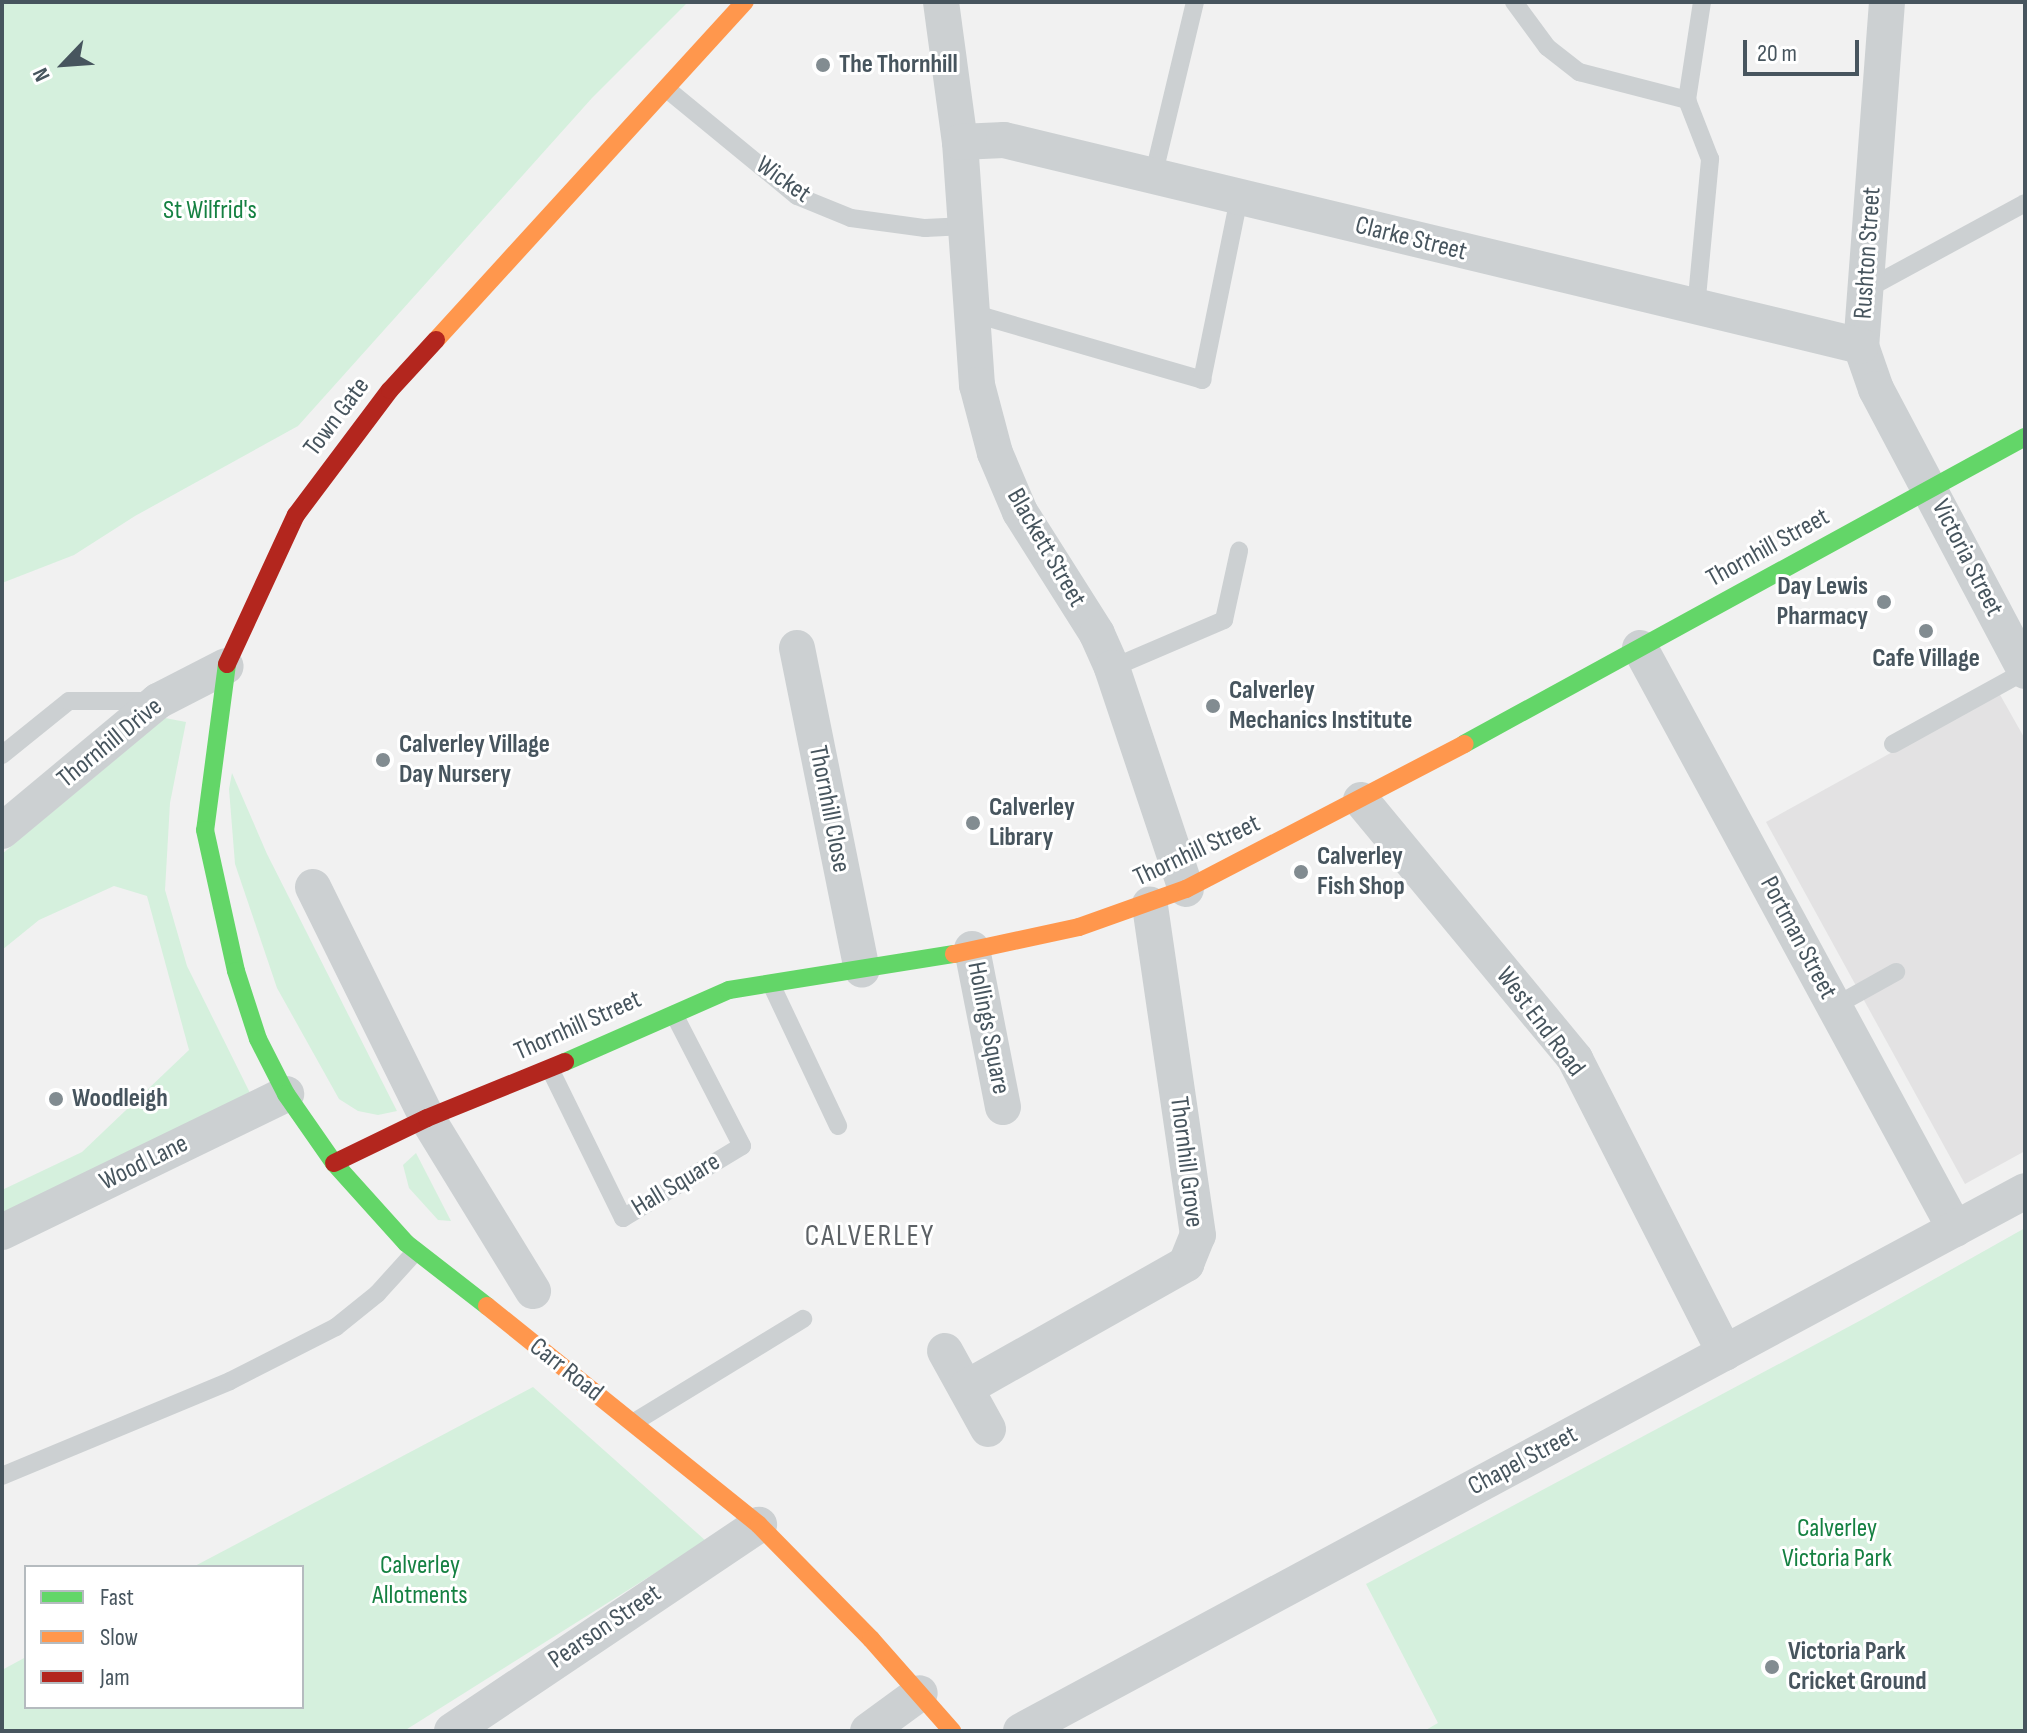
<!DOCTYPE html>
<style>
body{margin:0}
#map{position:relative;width:2027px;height:1733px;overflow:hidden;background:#f1f1f1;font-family:"Sofia Sans Condensed",sans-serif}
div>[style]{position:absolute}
.education>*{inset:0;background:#e3e2e3}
.green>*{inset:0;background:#d5f0dd}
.lane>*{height:18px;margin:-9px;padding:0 9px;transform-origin:9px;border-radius:9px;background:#ccd0d2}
.street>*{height:36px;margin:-18px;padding:0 18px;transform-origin:18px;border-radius:18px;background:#ccd0d2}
.fast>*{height:18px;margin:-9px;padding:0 9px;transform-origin:9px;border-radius:9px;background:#63d668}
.slow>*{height:18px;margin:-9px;padding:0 9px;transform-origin:9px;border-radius:9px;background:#ff974d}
.jam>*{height:18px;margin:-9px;padding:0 9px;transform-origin:9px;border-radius:9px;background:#b3261e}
.dots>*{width:22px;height:22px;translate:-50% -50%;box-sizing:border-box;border:4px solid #fff;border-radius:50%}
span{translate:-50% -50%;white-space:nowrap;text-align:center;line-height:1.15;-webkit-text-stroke:6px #fff;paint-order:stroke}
.poi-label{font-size:26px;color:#47555e;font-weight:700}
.left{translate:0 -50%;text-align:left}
.right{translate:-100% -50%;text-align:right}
.street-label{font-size:26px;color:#47555e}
.park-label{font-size:26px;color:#158142}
.quarter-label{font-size:30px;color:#5c6165;letter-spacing:2px}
.frame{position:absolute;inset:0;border:4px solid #47555e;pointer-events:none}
.legend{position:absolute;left:24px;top:1565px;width:280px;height:144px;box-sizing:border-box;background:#fff;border:2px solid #b5bbbf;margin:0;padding:10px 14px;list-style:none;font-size:24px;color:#47555e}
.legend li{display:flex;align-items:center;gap:16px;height:40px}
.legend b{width:40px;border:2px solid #b5bbbf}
.north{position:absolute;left:24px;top:24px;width:80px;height:80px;-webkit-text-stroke:6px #fff;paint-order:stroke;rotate:245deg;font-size:22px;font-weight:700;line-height:32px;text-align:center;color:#47555e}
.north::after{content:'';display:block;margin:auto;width:28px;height:36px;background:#47555e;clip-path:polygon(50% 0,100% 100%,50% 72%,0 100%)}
.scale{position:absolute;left:1743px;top:40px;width:116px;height:36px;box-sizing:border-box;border:4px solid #47555e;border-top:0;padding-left:10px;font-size:24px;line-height:28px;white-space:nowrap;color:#47555e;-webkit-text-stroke:6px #fff;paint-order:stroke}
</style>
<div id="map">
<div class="education">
<i style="clip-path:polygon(1999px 693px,2025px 739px,2025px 1151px,1965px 1184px,1766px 822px)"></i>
</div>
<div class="green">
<i style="clip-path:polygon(2px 2px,688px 2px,592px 98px,298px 426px,135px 516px,74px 555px,2px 583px)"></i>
<i style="clip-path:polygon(165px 718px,186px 722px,170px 803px,165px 890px,187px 966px,253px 1099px,2px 1221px,2px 1190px,82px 1152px,189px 1050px,147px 896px,114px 886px,39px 920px,2px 950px,2px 854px)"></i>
<i style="clip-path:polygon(232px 773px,267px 854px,397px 1111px,378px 1115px,358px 1111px,339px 1099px,277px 988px,235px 864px,229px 789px)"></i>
<i style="clip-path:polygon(416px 1153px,451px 1221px,438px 1220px,409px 1188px,403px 1165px)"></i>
<i style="clip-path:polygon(2025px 1228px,2025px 1731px,1424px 1731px,1438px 1723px,1366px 1584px,1865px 1318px)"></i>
<i style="clip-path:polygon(533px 1387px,706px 1541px,404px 1731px,2px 1731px,2px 1670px,26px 1657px,26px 1707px,302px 1707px,302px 1567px,193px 1567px)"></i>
</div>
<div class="lane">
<i style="left:1514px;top:2px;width:56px;rotate:53.7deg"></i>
<i style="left:1547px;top:47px;width:41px;rotate:38deg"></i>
<i style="left:1579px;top:72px;width:112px;rotate:14.5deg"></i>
<i style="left:668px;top:90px;width:167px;rotate:39.4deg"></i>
<i style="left:797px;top:196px;width:58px;rotate:22.2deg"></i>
<i style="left:851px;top:218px;width:75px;rotate:7.7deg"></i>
<i style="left:925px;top:228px;width:41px;rotate:-2.8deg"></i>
<i style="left:1153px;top:177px;width:180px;rotate:-76.5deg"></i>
<i style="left:1865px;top:290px;width:182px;rotate:-28.5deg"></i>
<i style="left:1696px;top:308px;width:150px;rotate:-84.6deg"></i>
<i style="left:1710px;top:159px;width:63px;rotate:-111.3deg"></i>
<i style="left:1687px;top:100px;width:99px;rotate:-81.3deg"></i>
<i style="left:972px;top:313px;width:240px;rotate:16.2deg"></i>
<i style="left:1202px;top:380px;width:186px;rotate:-78.5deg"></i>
<i style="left:1112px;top:668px;width:122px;rotate:-23.2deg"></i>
<i style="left:1224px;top:620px;width:71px;rotate:-77.7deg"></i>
<i style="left:1893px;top:744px;width:151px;rotate:-28.9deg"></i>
<i style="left:2px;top:755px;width:86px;rotate:-38.9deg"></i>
<i style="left:69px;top:701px;width:84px"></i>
<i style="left:771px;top:984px;width:157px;rotate:64.7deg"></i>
<i style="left:1835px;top:1006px;width:70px;rotate:-29.1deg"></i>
<i style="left:550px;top:1069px;width:166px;rotate:63.9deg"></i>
<i style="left:623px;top:1218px;width:139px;rotate:-31.2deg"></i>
<i style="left:742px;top:1146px;width:148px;rotate:-117.3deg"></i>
<i style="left:636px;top:1421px;width:196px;rotate:-31.4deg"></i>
<i style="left:2px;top:1476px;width:247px;rotate:-22.6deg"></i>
<i style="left:230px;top:1381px;width:119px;rotate:-27deg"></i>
<i style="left:336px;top:1327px;width:53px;rotate:-38.8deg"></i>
<i style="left:377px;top:1294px;width:58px;rotate:-47.8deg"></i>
</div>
<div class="street">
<i style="left:941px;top:2px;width:141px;rotate:82.3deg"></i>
<i style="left:960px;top:142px;width:244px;rotate:86deg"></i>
<i style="left:977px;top:385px;width:70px;rotate:75.2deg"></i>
<i style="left:995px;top:453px;width:64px;rotate:67deg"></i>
<i style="left:1020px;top:512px;width:144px;rotate:57.7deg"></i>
<i style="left:1097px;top:634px;width:37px;rotate:66deg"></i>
<i style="left:1112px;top:668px;width:233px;rotate:71.5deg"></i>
<i style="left:1887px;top:2px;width:345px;rotate:94.3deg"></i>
<i style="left:1861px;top:346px;width:46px;rotate:70.8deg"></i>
<i style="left:1876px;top:389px;width:319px;rotate:62.1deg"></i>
<i style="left:960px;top:142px;width:44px;rotate:-2.6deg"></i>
<i style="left:1004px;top:140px;width:881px;rotate:13.52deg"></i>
<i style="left:797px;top:648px;width:328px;rotate:78.6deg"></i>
<i style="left:1640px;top:648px;width:661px;rotate:61.53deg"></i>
<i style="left:1361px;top:800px;width:336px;rotate:50.4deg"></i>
<i style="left:1575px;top:1059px;width:330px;rotate:63deg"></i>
<i style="left:2px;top:831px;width:203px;rotate:-39.8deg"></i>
<i style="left:158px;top:701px;width:76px;rotate:-27.2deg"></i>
<i style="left:313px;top:887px;width:258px;rotate:63.7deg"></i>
<i style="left:427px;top:1118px;width:203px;rotate:58.5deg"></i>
<i style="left:972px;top:949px;width:161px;rotate:78.9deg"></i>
<i style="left:2px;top:1232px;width:316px;rotate:-25.9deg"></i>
<i style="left:945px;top:1351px;width:89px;rotate:61.1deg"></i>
<i style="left:966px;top:1388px;width:253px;rotate:-29.4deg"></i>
<i style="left:1186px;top:1264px;width:31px;rotate:-68deg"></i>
<i style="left:1198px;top:1235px;width:334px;rotate:-98.3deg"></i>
<i style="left:452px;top:1731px;width:370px;rotate:-33.9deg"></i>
<i style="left:868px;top:1731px;width:64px;rotate:-36.2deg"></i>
<i style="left:1021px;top:1731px;width:1140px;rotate:-28.27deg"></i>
</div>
<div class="fast">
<i style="left:227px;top:664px;width:167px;rotate:97.5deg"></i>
<i style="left:205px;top:830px;width:144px;rotate:77.6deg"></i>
<i style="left:236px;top:971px;width:71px;rotate:72.1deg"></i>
<i style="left:258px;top:1039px;width:62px;rotate:63deg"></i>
<i style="left:286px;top:1094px;width:84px;rotate:55.2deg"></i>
<i style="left:334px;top:1163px;width:108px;rotate:48deg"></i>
<i style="left:406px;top:1243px;width:103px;rotate:37.9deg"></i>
<i style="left:1464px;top:744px;width:640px;rotate:-28.69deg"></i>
<i style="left:565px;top:1062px;width:179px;rotate:-23.7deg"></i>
<i style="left:729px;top:990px;width:228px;rotate:-9.1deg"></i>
</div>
<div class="slow">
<i style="left:436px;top:340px;width:458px;rotate:-47.6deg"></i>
<i style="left:954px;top:954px;width:128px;rotate:-12.2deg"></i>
<i style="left:1079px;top:927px;width:114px;rotate:-19.6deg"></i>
<i style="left:1186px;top:889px;width:314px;rotate:-27.5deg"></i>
<i style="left:487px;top:1306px;width:349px;rotate:38.8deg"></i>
<i style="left:759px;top:1525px;width:160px;rotate:45.5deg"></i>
<i style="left:871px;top:1639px;width:123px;rotate:48.6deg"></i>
</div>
<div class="jam">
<i style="left:227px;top:664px;width:164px;rotate:-65.2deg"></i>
<i style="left:296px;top:515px;width:156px;rotate:-53.1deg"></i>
<i style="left:390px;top:390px;width:68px;rotate:-47.4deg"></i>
<i style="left:334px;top:1163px;width:103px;rotate:-25.8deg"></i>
<i style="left:427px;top:1118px;width:149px;rotate:-22.1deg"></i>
</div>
<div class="dots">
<i style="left:823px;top:65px;background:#828c91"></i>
<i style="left:1884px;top:602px;background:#828c91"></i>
<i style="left:1926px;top:631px;background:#828c91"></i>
<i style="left:1213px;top:706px;background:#828c91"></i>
<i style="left:383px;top:760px;background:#828c91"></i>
<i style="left:973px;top:823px;background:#828c91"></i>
<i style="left:1301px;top:872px;background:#828c91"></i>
<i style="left:56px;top:1099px;background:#828c91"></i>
<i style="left:1772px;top:1667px;background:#828c91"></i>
</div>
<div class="poi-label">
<span class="left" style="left:839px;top:65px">The Thornhill</span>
<span class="right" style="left:1868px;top:602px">Day Lewis<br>Pharmacy</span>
<span style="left:1926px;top:659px">Cafe Village</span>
<span class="left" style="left:1229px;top:706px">Calverley<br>Mechanics Institute</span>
<span class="left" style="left:399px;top:760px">Calverley Village<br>Day Nursery</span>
<span class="left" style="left:989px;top:823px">Calverley<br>Library</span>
<span class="left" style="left:1317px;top:872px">Calverley<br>Fish Shop</span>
<span class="left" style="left:72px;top:1099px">Woodleigh</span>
<span class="left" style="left:1788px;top:1667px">Victoria Park<br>Cricket Ground</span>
</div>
<div class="street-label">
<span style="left:783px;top:180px;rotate:35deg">Wicket</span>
<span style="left:1411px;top:239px;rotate:14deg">Clarke Street</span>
<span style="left:1868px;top:253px;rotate:-86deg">Rushton Street</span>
<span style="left:337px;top:417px;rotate:-53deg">Town Gate</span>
<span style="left:1046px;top:548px;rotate:60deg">Blackett Street</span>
<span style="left:1768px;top:548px;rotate:-29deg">Thornhill Street</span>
<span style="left:1967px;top:558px;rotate:63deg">Victoria Street</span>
<span style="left:110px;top:743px;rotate:-39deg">Thornhill Drive</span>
<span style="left:829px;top:809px;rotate:79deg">Thornhill Close</span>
<span style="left:1197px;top:851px;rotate:-25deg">Thornhill Street</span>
<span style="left:1798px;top:938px;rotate:62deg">Portman Street</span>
<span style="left:1540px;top:1022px;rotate:53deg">West End Road</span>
<span style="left:578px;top:1026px;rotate:-24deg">Thornhill Street</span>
<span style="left:988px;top:1028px;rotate:79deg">Hollings Square</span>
<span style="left:1186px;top:1162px;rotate:83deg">Thornhill Grove</span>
<span style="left:144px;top:1163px;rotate:-26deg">Wood Lane</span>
<span style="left:676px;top:1185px;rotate:-31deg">Hall Square</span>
<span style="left:566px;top:1370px;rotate:38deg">Carr Road</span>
<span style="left:1523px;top:1461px;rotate:-28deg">Chapel Street</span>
<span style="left:605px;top:1627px;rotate:-34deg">Pearson Street</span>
</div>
<div class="park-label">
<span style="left:210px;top:211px">St Wilfrid's</span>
<span style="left:1837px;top:1544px">Calverley<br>Victoria Park</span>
<span style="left:420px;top:1581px">Calverley<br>Allotments</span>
</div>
<div class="quarter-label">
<span style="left:870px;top:1236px">CALVERLEY</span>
</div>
<div class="frame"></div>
<ul class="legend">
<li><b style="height:10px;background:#63d668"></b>Fast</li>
<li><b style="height:10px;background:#ff974d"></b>Slow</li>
<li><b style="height:10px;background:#b3261e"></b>Jam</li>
</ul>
<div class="north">N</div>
<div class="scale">20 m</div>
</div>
